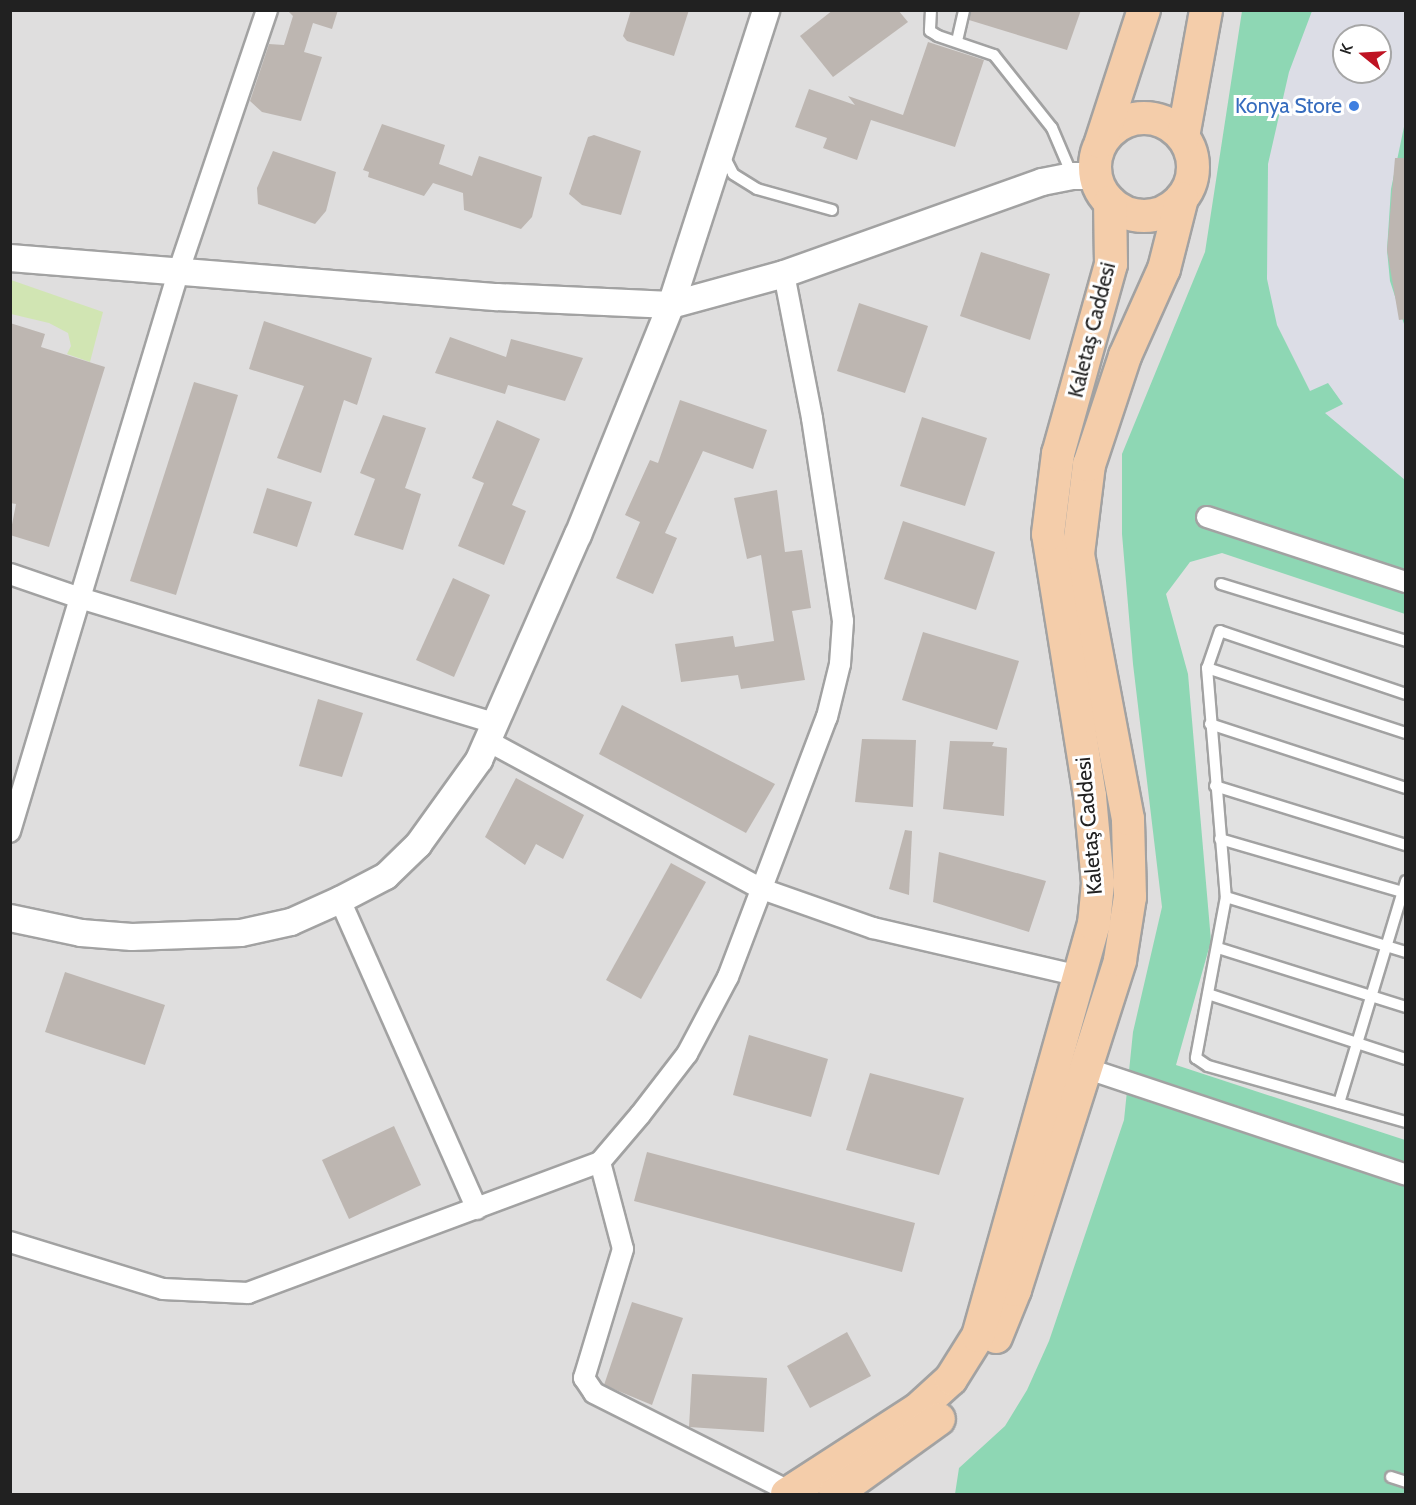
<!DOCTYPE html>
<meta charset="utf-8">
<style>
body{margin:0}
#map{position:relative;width:1416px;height:1505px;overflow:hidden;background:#f0ede8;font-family:Cabin,sans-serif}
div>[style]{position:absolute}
.residential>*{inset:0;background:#dfdede}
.grass>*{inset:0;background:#d1e5b3}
.pitch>*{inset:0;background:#8ed7b4}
.parking>*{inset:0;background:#e1e1e1}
.plaza>*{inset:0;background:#dcdde6}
.building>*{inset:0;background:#bdb6b1}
.roads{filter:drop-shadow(2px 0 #a2a2a2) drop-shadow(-2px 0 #a2a2a2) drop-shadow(0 2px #a2a2a2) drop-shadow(0 -2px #a2a2a2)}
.service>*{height:10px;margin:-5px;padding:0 5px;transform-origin:5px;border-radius:5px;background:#fff}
.minor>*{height:20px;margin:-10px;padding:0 10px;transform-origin:10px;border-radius:10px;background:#fff}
.tertiary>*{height:26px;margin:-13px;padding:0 13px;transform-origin:13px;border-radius:13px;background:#fff}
.primary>*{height:32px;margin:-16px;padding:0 16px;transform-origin:16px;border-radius:16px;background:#f4cdaa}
.primary>.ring{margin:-16px;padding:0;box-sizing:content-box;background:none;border:32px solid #f4cdaa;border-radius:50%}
.dots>*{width:16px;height:16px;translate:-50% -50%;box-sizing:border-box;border:3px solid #fff;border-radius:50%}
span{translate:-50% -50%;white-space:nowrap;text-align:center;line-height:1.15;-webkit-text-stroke:6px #fff;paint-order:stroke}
.shop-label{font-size:21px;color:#366cbe}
.right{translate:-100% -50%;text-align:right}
.street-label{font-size:21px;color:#212121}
.frame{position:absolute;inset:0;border:12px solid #212121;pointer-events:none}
.north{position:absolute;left:1332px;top:24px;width:60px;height:60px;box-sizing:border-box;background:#fff;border:2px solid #a6a6a6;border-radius:50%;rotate:288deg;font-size:16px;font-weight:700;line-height:24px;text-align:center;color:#212121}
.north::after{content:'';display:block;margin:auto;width:21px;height:27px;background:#bf1323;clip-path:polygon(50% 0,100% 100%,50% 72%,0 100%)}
</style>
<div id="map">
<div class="residential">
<i style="clip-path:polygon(evenodd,11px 11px,1405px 11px,1405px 1494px,11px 1494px,11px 11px,1344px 36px,1380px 36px,1380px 72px,1344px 72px,1344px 36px)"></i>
</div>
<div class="grass">
<i style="clip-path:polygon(11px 280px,103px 312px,90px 362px,67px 354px,71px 346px,68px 333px,49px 323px,11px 314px)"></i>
</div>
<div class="pitch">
<i style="clip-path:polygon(evenodd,1242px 11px,1405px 11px,1405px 1494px,955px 1494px,959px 1468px,1005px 1426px,1027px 1390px,1049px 1341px,1124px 1120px,1133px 1032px,1162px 907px,1133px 664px,1122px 534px,1122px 454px,1205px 252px,1242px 11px,1344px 36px,1380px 36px,1380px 72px,1344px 72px,1344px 36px)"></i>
</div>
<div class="parking">
<i style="clip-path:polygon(1222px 553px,1405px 614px,1405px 1140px,1176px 1065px,1211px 941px,1188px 674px,1166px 594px,1190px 562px)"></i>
</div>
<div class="plaza">
<i style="clip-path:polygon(evenodd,1312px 11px,1405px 11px,1405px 122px,1391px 189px,1387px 250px,1390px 281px,1405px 327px,1405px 480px,1325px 413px,1343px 404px,1328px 383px,1310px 391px,1277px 325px,1267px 279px,1268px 164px,1289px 72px,1312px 11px,1344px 36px,1380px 36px,1380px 72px,1344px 72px,1344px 36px)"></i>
</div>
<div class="building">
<i style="clip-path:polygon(287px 10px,338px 10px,332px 29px,313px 23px,304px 52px,322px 57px,301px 121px,262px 112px,250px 101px,269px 44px,284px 45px,293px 16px)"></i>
<i style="clip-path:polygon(631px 10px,689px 10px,674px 56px,627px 41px,623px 36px)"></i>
<i style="clip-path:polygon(833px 10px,898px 10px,908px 22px,833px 77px,800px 36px)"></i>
<i style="clip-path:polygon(971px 10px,1081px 10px,1067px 50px,969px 20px)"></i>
<i style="clip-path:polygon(928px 42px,984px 60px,955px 147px,871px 120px,857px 160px,823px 148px,827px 138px,795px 127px,809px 89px,855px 105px,848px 96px,903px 115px)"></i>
<i style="clip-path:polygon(382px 124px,445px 145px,439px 164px,472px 176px,479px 156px,542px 177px,532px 217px,521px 229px,464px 210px,463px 193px,433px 183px,424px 196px,368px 177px,369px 172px,363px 170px)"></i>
<i style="clip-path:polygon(594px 135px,641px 151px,621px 215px,582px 205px,569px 194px,588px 137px)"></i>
<i style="clip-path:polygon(273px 151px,336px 172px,326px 211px,315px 224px,258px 204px,257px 188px)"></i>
<i style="clip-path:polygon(1395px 158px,1406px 158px,1406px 319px,1399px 320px,1387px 250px)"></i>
<i style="clip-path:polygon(981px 252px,1050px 274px,1030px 340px,960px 316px)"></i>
<i style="clip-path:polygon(859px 303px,928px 326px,905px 393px,837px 371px)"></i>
<i style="clip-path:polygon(264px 321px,372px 358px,357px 405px,344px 400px,321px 473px,277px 458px,304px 386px,249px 369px)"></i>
<i style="clip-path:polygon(10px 323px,45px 334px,41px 347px,105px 367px,49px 547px,10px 535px,16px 504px,10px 503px)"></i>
<i style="clip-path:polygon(450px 337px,506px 357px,511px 339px,583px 358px,565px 401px,508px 385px,505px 394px,435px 373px)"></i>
<i style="clip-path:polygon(194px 382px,238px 395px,176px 595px,130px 581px)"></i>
<i style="clip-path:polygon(680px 400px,767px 430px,753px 469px,703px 451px,665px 533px,677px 538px,653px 594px,616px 578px,640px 522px,625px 515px,650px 460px,658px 463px)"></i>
<i style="clip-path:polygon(383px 415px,426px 428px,405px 488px,421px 494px,403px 550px,354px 535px,375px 479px,360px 473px)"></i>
<i style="clip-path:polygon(922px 417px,987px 438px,965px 506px,900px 486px)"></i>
<i style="clip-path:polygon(497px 420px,540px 439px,512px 505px,526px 511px,504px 565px,458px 546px,484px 483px,472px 478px)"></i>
<i style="clip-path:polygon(267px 488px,312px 502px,297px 547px,253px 533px)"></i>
<i style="clip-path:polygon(777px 490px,785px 552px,802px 550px,811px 608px,792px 611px,805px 680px,741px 689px,738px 675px,681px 682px,675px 644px,733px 636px,735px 647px,774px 641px,761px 555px,747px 559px,734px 498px)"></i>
<i style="clip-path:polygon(903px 521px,995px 552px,976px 610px,884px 579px)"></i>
<i style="clip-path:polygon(453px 578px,490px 595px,454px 677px,416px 660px)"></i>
<i style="clip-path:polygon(923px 632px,1019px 661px,997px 730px,902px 700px)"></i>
<i style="clip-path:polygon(318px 699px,363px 713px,342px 777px,299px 766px)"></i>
<i style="clip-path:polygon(622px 705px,775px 784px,746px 833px,599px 754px)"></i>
<i style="clip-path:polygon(862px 739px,916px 740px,913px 807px,855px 802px)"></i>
<i style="clip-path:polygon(950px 741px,994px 742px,992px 746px,1007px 748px,1004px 816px,943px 809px)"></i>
<i style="clip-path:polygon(516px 778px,584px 815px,563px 859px,536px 844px,525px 865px,485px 837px)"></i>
<i style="clip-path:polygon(905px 830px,912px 831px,909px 895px,889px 889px)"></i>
<i style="clip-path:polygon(939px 852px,1046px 881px,1029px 932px,933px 902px)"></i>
<i style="clip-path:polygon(671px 863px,706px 882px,641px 999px,606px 980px)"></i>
<i style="clip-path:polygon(65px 972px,165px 1005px,145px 1065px,45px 1032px)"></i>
<i style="clip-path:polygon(749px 1035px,828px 1059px,811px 1117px,733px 1095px)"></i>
<i style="clip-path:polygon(870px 1073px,964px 1098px,939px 1175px,846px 1150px)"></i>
<i style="clip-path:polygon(394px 1126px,421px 1185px,349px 1219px,322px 1160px)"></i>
<i style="clip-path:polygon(647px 1152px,915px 1223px,902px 1272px,634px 1201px)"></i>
<i style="clip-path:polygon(632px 1302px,683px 1318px,652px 1405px,604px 1385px)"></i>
<i style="clip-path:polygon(847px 1332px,871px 1376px,810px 1408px,787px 1366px)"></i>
<i style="clip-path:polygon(692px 1374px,767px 1378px,764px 1432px,689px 1427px)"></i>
</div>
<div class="roads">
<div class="service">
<i style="left:931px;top:10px;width:21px;rotate:93deg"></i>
<i style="left:930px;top:31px;width:9px;rotate:32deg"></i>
<i style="left:938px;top:36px;width:59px;rotate:18.7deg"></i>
<i style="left:994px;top:55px;width:93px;rotate:51.5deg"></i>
<i style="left:1052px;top:128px;width:51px;rotate:66.9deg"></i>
<i style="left:957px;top:41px;width:32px;rotate:-77deg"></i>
<i style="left:723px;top:154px;width:22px;rotate:63deg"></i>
<i style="left:733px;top:174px;width:28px;rotate:32deg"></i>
<i style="left:757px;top:189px;width:78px;rotate:15.6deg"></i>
<i style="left:1221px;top:584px;width:194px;rotate:17.1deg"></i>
<i style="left:1207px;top:668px;width:209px;rotate:18.1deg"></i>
<i style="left:1406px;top:694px;width:196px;rotate:-161.3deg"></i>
<i style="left:1220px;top:631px;width:39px;rotate:109deg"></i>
<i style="left:1207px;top:668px;width:230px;rotate:85.3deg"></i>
<i style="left:1226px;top:897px;width:164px;rotate:100.6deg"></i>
<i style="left:1196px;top:1058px;width:14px;rotate:34deg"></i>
<i style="left:1208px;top:1066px;width:206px;rotate:15.8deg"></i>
<i style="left:1210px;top:724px;width:206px;rotate:18.1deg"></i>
<i style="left:1215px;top:786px;width:200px;rotate:17.2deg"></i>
<i style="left:1220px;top:839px;width:194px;rotate:16.2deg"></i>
<i style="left:1226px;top:897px;width:188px;rotate:17deg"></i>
<i style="left:1218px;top:948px;width:197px;rotate:17.4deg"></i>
<i style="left:1208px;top:994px;width:208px;rotate:18.2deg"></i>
<i style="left:1339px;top:1103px;width:232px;rotate:-73.2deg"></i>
<i style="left:1391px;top:1477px;width:16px;rotate:18deg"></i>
</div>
<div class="minor">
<i style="left:267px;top:10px;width:274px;rotate:108.7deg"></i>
<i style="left:179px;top:270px;width:343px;rotate:106.8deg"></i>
<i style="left:80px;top:598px;width:432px;rotate:16.8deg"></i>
<i style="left:1207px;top:517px;width:209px;rotate:18.1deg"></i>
<i style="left:10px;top:574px;width:74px;rotate:18.9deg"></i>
<i style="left:80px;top:598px;width:244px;rotate:106.7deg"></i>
<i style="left:486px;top:740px;width:314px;rotate:28.4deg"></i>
<i style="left:762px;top:889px;width:118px;rotate:19.4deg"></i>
<i style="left:873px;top:928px;width:212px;rotate:13.1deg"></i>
<i style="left:340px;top:900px;width:338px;rotate:66.1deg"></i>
<i style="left:1085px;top:1068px;width:338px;rotate:18.4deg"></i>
<i style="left:600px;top:1162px;width:90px;rotate:75.2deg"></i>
<i style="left:623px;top:1249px;width:135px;rotate:106.8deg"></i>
<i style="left:584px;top:1378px;width:18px;rotate:56deg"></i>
<i style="left:594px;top:1393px;width:220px;rotate:26.7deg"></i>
<i style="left:10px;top:1242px;width:160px;rotate:17.1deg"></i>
<i style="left:163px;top:1289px;width:85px;rotate:2.7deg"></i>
<i style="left:248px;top:1293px;width:376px;rotate:-20.4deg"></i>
<i style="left:600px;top:1162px;width:62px;rotate:-49.6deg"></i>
<i style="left:640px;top:1115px;width:77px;rotate:-52.4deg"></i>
<i style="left:687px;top:1054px;width:87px;rotate:-62deg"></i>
<i style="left:728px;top:977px;width:278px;rotate:-69.2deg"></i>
<i style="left:827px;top:717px;width:55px;rotate:-76.2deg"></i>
<i style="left:840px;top:664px;width:43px;rotate:-86deg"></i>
<i style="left:843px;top:621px;width:205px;rotate:-98.7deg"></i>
<i style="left:812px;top:418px;width:147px;rotate:-101deg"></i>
</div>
<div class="tertiary">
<i style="left:10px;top:258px;width:489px;rotate:4.6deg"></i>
<i style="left:497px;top:297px;width:174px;rotate:2.6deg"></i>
<i style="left:671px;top:305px;width:117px;rotate:-15.3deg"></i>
<i style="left:784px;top:274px;width:274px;rotate:-19.6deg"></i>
<i style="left:1042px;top:182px;width:31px;rotate:-11deg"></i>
<i style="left:1072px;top:176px;width:24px"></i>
<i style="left:10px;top:918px;width:73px;rotate:11.9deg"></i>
<i style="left:81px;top:933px;width:51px;rotate:4.5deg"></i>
<i style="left:132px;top:937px;width:109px;rotate:-2.1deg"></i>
<i style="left:241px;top:933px;width:51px;rotate:-12.4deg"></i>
<i style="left:291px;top:922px;width:54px;rotate:-24.2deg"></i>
<i style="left:340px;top:900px;width:52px;rotate:-27.6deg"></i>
<i style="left:386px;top:876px;width:45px;rotate:-44.1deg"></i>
<i style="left:418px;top:845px;width:105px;rotate:-54.3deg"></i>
<i style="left:479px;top:760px;width:246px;rotate:-66.3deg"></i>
<i style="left:578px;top:535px;width:248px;rotate:-68deg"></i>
<i style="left:671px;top:305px;width:310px;rotate:-72.1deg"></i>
</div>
<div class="primary">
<i class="ring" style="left:1095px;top:118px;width:66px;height:66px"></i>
<i style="left:1183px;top:137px;width:129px;rotate:-79.7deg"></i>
<i style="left:1101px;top:142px;width:139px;rotate:-72deg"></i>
<i style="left:996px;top:1337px;width:51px;rotate:-68deg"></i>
<i style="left:1015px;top:1290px;width:346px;rotate:-72.3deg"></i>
<i style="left:1120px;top:960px;width:64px;rotate:-81deg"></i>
<i style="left:1130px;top:897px;width:78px;rotate:-91.5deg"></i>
<i style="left:1128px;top:819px;width:270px;rotate:-100.7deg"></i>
<i style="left:1078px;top:554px;width:90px;rotate:-83deg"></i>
<i style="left:1089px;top:465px;width:115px;rotate:-71.7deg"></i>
<i style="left:1125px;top:356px;width:95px;rotate:-65.9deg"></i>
<i style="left:1164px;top:269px;width:73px;rotate:-75.8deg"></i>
<i style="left:787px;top:1494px;width:155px;rotate:-32.9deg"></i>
<i style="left:917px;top:1410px;width:46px;rotate:-42.4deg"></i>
<i style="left:951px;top:1379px;width:51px;rotate:-57.9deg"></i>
<i style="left:978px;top:1336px;width:428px;rotate:-74.3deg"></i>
<i style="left:1094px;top:924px;width:41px;rotate:-84.4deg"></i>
<i style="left:1098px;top:883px;width:87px;rotate:-95.3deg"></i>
<i style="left:1090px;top:796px;width:265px;rotate:-99.1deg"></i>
<i style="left:1048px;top:534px;width:81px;rotate:-82.9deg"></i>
<i style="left:1058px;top:454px;width:197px;rotate:-74.4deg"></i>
<i style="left:1111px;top:264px;width:62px;rotate:-90.9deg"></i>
<i style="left:835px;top:1494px;width:128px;rotate:-35.8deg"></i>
</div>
</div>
<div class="dots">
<i style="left:1354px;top:106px;background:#3f7fe0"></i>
</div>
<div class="shop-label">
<span class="right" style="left:1342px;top:106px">Konya Store</span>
</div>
<div class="street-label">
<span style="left:1092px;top:330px;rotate:-76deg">Kaletaş Caddesi</span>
<span style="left:1089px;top:826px;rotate:-95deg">Kaletaş Caddesi</span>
</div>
<div class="frame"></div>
<div class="north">K</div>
</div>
